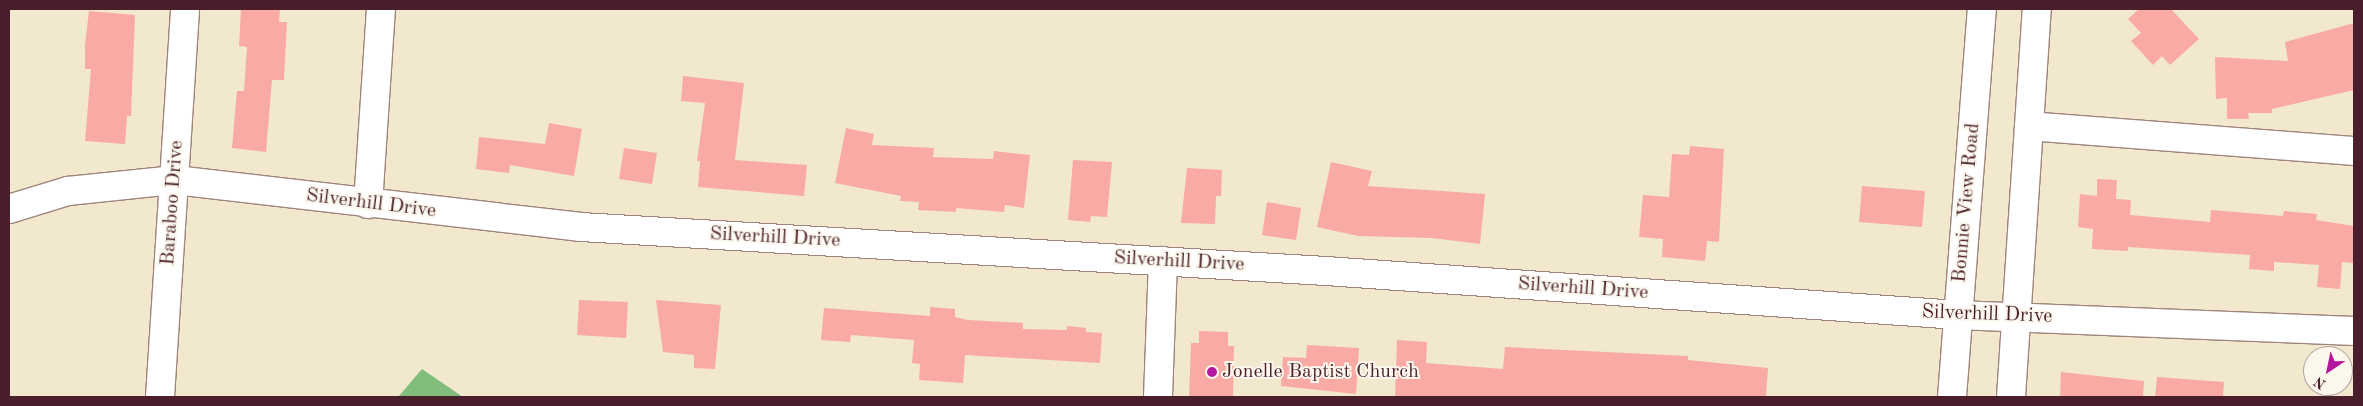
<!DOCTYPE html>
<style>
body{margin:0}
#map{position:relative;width:2363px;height:406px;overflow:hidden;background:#f1e8ce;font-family:"Old Standard TT",serif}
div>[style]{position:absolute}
.forest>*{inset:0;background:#81bd7b}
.building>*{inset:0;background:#faaaa5}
.roads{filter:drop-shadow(1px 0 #9e847c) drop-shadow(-1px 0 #9e847c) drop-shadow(0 1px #9e847c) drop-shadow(0 -1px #9e847c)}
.minor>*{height:28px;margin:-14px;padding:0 14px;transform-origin:14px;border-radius:14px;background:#fff}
.major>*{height:28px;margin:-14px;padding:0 14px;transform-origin:14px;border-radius:14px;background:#fff}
.dots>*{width:14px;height:14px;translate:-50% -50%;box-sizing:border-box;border:2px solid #fbf7ec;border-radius:50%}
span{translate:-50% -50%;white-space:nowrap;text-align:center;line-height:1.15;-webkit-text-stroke:4px #fbf7ec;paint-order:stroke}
.street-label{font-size:20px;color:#4a1f2b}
.poi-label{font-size:20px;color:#4a1f2b}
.left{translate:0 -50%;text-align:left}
.frame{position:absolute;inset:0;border:10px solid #4a1f2b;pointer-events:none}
.north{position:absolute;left:2303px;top:346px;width:50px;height:50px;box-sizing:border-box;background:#fbf7ec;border:1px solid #b4a19f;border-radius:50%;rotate:214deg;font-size:14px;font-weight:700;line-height:20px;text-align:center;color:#4a1f2b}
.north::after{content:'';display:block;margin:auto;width:18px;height:22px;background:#b5179e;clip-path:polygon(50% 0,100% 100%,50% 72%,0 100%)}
</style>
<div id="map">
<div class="forest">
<i style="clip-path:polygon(422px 369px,463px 397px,398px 397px)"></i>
</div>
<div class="building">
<i style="clip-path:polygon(241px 9px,280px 9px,279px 22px,287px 22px,284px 80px,272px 80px,266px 152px,232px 148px,237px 91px,244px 91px,247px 47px,239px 46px)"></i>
<i style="clip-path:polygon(2139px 9px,2171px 9px,2199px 39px,2170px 65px,2162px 56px,2153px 65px,2131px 41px,2141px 33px,2128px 19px)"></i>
<i style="clip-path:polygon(89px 11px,135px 15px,131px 116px,127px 116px,125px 144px,85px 141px,91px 69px,85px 69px,85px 45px)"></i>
<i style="clip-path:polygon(2354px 23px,2354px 90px,2272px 109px,2272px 113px,2248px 113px,2249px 119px,2227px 119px,2227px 98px,2216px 99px,2215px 57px,2288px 61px,2285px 42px)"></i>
<i style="clip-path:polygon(683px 76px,744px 83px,735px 160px,807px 165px,804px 196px,698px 187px,700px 161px,697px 161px,705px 103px,681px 101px)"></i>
<i style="clip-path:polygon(549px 123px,582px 129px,574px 176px,510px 165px,509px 173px,476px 169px,479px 137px,545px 144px)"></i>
<i style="clip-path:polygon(846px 128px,874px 134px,872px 145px,934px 148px,933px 157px,993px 159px,994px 151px,1030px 155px,1024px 208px,1005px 205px,1004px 212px,956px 208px,956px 212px,918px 210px,919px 202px,900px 201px,901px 196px,835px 183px)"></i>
<i style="clip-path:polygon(1690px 146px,1724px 149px,1719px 242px,1707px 241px,1705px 261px,1662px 257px,1663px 239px,1639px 237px,1643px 195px,1669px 197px,1672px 154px,1689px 155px)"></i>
<i style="clip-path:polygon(624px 148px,657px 153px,652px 184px,619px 179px)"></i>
<i style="clip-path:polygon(1073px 160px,1112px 162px,1107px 217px,1091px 216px,1090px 222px,1068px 220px)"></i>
<i style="clip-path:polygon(1331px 162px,1372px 171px,1368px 186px,1485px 194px,1480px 244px,1432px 238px,1358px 236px,1317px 227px)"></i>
<i style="clip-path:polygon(1187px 168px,1222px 170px,1221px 196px,1216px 196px,1215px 224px,1181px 223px)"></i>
<i style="clip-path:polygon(2097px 179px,2117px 180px,2116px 199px,2131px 200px,2130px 215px,2210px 222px,2211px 210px,2283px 216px,2284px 211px,2317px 214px,2316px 220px,2354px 226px,2354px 263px,2342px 262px,2340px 289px,2317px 287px,2319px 265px,2274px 262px,2274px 271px,2249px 269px,2250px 255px,2128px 247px,2128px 251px,2092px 249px,2093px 229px,2078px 227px,2080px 194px,2097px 196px)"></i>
<i style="clip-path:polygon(1862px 186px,1925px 191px,1922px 227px,1859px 222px)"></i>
<i style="clip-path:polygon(1267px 202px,1301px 208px,1296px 240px,1262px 235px)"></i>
<i style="clip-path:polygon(579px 300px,628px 302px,626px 338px,577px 335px)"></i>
<i style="clip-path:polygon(656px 300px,721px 305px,715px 369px,694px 368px,694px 355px,663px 352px)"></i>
<i style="clip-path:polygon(930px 307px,955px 309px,955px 317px,968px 320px,1023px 323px,1023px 329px,1067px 330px,1067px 326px,1086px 328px,1086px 332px,1102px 333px,1100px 363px,965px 355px,963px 383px,919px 380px,920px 364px,912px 363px,914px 340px,851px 335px,850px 342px,821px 340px,824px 308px,930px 316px)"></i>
<i style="clip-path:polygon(1199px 331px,1228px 332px,1228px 346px,1234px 346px,1233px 397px,1189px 397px,1191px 343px,1199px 343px)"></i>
<i style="clip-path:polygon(1397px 340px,1427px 342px,1426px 363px,1503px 369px,1505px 347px,1688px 356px,1688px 360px,1768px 368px,1766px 397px,1395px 397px)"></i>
<i style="clip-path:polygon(1307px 345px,1359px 348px,1356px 394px,1281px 386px,1283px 357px,1306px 358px)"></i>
<i style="clip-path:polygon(2061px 372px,2144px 381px,2143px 397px,2060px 397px)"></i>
<i style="clip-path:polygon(2157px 377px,2224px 382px,2223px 397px,2155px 397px)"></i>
</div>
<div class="roads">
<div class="minor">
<i style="left:2029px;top:126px;width:326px;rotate:4.4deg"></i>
<i style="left:368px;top:204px;width:195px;rotate:-86.2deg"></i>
<i style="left:9px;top:209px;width:62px;rotate:-17deg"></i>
<i style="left:68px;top:191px;width:108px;rotate:-5.9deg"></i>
<i style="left:175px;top:180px;width:409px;rotate:6.6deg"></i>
<i style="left:581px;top:227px;width:746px;rotate:3.38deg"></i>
<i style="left:1326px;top:271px;width:634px;rotate:3.98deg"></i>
<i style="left:1958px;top:315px;width:396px;rotate:2.3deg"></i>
<i style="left:160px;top:397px;width:389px;rotate:-86.3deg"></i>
<i style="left:1158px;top:397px;width:136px;rotate:-87.9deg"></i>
</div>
<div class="major">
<i style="left:1952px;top:397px;width:389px;rotate:-85.6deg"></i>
<i style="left:2011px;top:397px;width:389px;rotate:-86.2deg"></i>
</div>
</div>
<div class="dots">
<i style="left:1212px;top:372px;background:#b5179e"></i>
</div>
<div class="street-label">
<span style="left:173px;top:203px;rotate:-86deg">Baraboo Drive</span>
<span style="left:1967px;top:203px;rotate:-85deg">Bonnie View Road</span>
<span style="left:371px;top:204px;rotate:7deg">Silverhill Drive</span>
<span style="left:775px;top:238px;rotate:3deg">Silverhill Drive</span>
<span style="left:1179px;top:262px;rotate:3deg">Silverhill Drive</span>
<span style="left:1583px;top:289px;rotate:4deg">Silverhill Drive</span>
<span style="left:1987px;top:315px;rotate:2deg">Silverhill Drive</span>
</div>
<div class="poi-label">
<span class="left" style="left:1222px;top:372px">Jonelle Baptist Church</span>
</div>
<div class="frame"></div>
<div class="north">N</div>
</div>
